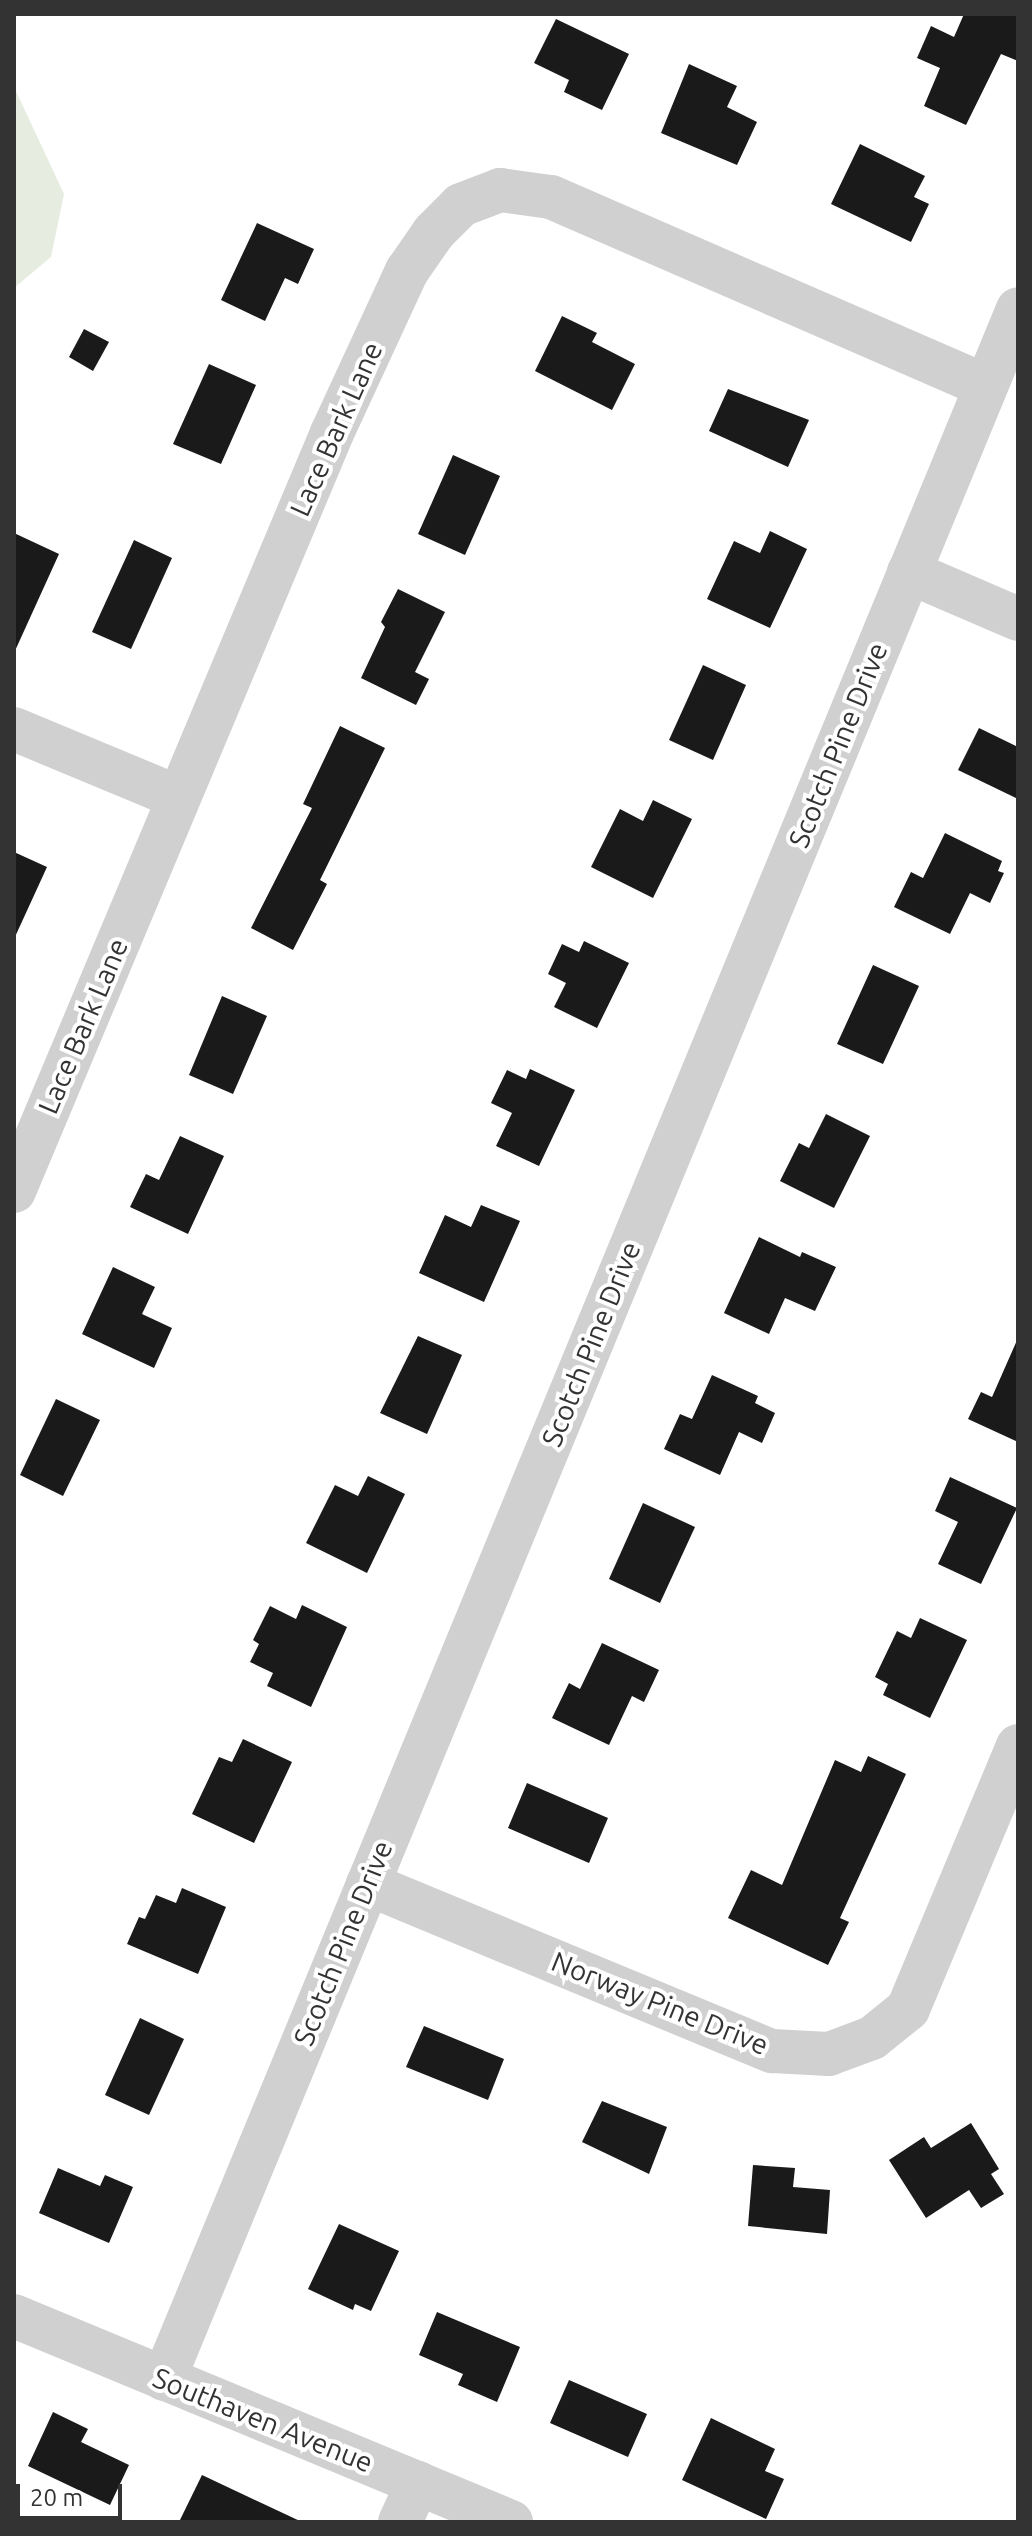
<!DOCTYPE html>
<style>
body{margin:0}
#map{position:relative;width:1032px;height:2536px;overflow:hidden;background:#fff;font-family:Ubuntu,sans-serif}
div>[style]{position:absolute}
.green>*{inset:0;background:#e6ecdf}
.building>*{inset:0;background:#1a1a1a}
.minor>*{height:44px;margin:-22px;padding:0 22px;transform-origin:22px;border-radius:22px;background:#d0d0d0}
span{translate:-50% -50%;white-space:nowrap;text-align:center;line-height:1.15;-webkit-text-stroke:8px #fff;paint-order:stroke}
.street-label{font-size:28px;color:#333}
.frame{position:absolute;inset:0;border:16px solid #333;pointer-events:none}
.scale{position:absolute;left:16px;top:2484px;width:106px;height:36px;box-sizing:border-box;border:4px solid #333;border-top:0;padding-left:10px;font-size:24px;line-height:28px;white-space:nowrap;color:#333;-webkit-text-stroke:6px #fff;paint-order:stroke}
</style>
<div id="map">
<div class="green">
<i style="clip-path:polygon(14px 87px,64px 194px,51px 257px,14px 288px)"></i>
</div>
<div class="building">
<i style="clip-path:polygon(964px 14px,1018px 14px,1018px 61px,1001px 54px,966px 125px,924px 106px,940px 68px,917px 58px,931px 26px,954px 37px)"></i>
<i style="clip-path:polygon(556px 19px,629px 54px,602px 110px,564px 92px,569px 80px,534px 63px)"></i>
<i style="clip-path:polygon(689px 64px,737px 86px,727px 107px,757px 122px,737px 165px,661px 133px)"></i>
<i style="clip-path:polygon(860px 144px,925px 176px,914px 197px,929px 204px,911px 242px,831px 204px)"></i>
<i style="clip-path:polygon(257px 223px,314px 249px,298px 284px,285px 278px,265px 321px,221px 300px)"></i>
<i style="clip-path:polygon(562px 316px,597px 333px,592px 342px,635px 364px,612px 410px,535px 371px)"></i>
<i style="clip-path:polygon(84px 329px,109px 342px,93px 371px,69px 357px)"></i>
<i style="clip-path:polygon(209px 364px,256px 385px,221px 464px,173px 444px)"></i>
<i style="clip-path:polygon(728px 389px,809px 420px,788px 467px,709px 431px)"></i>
<i style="clip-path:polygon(453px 455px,500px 476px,465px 555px,418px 534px)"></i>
<i style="clip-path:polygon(770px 531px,807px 549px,770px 628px,707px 599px,734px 541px,760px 553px)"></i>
<i style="clip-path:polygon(14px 533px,59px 554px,14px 653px)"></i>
<i style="clip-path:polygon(134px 540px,172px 558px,131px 649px,92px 632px)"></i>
<i style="clip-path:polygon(398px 589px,445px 612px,415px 672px,429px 679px,416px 705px,361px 678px,385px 627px,381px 622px)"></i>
<i style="clip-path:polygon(703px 665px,746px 685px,713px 760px,669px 740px)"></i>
<i style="clip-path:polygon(340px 726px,385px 748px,320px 880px,327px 884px,293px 950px,251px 928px,312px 808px,303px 804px)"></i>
<i style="clip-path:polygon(979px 728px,1018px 747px,1018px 799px,958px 770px)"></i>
<i style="clip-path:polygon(653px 800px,692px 819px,653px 898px,591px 867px,620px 809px,643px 821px)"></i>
<i style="clip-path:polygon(945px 833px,1002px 861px,998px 871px,1004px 873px,990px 903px,970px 893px,950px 934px,894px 907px,911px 872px,923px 878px)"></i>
<i style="clip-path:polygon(14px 852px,47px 867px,14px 939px)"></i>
<i style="clip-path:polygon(584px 941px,629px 963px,597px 1028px,554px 1007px,566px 983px,548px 974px,562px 944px,579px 952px)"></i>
<i style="clip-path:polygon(873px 965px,919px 986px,883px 1064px,837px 1044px)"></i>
<i style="clip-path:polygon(222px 996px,267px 1016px,233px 1094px,189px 1075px)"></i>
<i style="clip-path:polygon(530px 1069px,575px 1090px,539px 1166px,496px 1146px,512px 1113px,491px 1103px,507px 1070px,526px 1079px)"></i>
<i style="clip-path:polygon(826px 1114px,870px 1136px,834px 1208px,780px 1181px,799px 1143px,809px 1148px)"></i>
<i style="clip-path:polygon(180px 1136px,224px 1156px,188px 1234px,130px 1207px,146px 1174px,159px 1180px)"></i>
<i style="clip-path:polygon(481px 1205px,520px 1221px,484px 1302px,419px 1273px,445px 1215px,471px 1227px)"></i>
<i style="clip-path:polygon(759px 1237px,800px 1257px,802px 1252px,836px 1267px,815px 1311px,785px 1298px,769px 1334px,724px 1313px)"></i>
<i style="clip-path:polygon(113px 1267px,155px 1287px,142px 1314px,172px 1328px,154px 1368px,82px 1334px)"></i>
<i style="clip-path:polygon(418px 1336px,462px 1355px,427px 1434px,380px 1413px)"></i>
<i style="clip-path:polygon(1018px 1338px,1018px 1442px,968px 1419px,981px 1392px,992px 1397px)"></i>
<i style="clip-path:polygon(712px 1375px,758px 1396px,755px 1403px,775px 1413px,762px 1443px,739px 1432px,720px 1475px,664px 1449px,680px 1414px,692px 1419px)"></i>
<i style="clip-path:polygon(56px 1399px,100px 1420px,63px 1496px,20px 1475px)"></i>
<i style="clip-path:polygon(368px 1476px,405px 1494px,367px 1573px,306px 1543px,335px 1485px,358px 1496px)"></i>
<i style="clip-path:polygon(950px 1477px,1017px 1508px,981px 1584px,938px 1564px,958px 1522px,935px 1511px)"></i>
<i style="clip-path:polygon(643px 1503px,695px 1527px,660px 1603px,609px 1579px)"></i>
<i style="clip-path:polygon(302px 1605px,347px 1627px,311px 1707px,267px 1686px,273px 1673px,250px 1662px,259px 1644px,253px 1640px,270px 1606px,296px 1619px)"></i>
<i style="clip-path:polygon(920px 1618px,967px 1640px,930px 1718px,883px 1695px,888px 1684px,875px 1677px,897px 1631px,911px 1638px)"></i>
<i style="clip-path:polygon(602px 1643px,659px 1670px,644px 1702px,632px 1696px,609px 1745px,552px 1718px,569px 1683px,580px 1689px)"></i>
<i style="clip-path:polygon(243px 1739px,292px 1762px,254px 1843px,192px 1814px,219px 1757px,232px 1762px)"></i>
<i style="clip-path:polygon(868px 1756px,906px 1774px,840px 1918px,849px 1922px,828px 1965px,728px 1918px,751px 1870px,782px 1885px,835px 1760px,861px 1772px)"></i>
<i style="clip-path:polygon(527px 1783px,608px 1818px,589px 1863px,508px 1828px)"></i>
<i style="clip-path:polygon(182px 1888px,226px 1907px,198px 1974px,127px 1944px,139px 1917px,145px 1919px,156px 1895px,176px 1903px)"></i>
<i style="clip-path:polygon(140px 2018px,184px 2039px,149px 2115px,105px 2095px)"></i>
<i style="clip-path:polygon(424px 2026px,504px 2059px,488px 2100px,406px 2067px)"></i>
<i style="clip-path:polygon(602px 2101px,667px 2127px,649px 2174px,582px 2142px)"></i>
<i style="clip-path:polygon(971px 2123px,999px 2169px,991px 2174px,1004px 2194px,981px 2208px,969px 2190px,926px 2218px,889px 2160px,924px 2137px,931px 2148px)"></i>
<i style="clip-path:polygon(753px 2165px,795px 2168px,793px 2187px,830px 2190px,827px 2234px,748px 2226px)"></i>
<i style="clip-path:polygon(58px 2168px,100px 2186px,105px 2175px,133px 2187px,109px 2243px,39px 2213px)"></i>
<i style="clip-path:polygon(339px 2224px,399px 2251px,371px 2311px,355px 2304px,353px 2310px,308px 2289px)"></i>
<i style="clip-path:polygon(437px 2312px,520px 2347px,497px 2402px,458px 2385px,463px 2374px,419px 2355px)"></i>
<i style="clip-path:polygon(569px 2380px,647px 2414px,628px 2457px,550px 2423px)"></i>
<i style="clip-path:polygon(53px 2412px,88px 2429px,81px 2442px,129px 2465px,110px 2505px,28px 2466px)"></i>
<i style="clip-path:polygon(711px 2418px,775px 2449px,765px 2471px,784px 2479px,766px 2519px,682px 2480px)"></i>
<i style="clip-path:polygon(202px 2475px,302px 2522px,179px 2522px)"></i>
</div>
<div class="minor">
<i style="left:909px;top:572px;width:119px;rotate:23.3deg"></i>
<i style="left:14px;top:729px;width:177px;rotate:22.6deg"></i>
<i style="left:14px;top:1191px;width:822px;rotate:-67.24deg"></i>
<i style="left:332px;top:433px;width:179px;rotate:-65.2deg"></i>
<i style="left:407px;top:271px;width:47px;rotate:-55.3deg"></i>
<i style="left:434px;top:232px;width:38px;rotate:-45deg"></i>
<i style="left:461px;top:205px;width:42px;rotate:-21deg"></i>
<i style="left:500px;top:190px;width:51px;rotate:7.8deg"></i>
<i style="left:551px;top:197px;width:474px;rotate:23.5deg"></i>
<i style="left:368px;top:1884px;width:437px;rotate:22.5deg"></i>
<i style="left:772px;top:2051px;width:57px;rotate:3deg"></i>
<i style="left:829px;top:2054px;width:46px;rotate:-20.4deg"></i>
<i style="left:872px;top:2038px;width:46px;rotate:-38.9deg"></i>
<i style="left:908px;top:2009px;width:285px;rotate:-67.3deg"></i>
<i style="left:14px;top:2316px;width:538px;rotate:22.51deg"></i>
<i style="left:164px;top:2379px;width:2239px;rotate:-67.58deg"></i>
<i style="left:400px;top:2522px;width:43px;rotate:-65.2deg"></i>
</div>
<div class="street-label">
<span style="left:336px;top:429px;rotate:-66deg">Lace Bark Lane</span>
<span style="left:838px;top:745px;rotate:-68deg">Scotch Pine Drive</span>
<span style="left:83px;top:1026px;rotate:-67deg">Lace Bark Lane</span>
<span style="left:591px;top:1344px;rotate:-68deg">Scotch Pine Drive</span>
<span style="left:343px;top:1943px;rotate:-68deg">Scotch Pine Drive</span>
<span style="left:660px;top:2003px;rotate:22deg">Norway Pine Drive</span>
<span style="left:263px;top:2420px;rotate:22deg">Southaven Avenue</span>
</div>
<div class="frame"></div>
<div class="scale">20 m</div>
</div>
